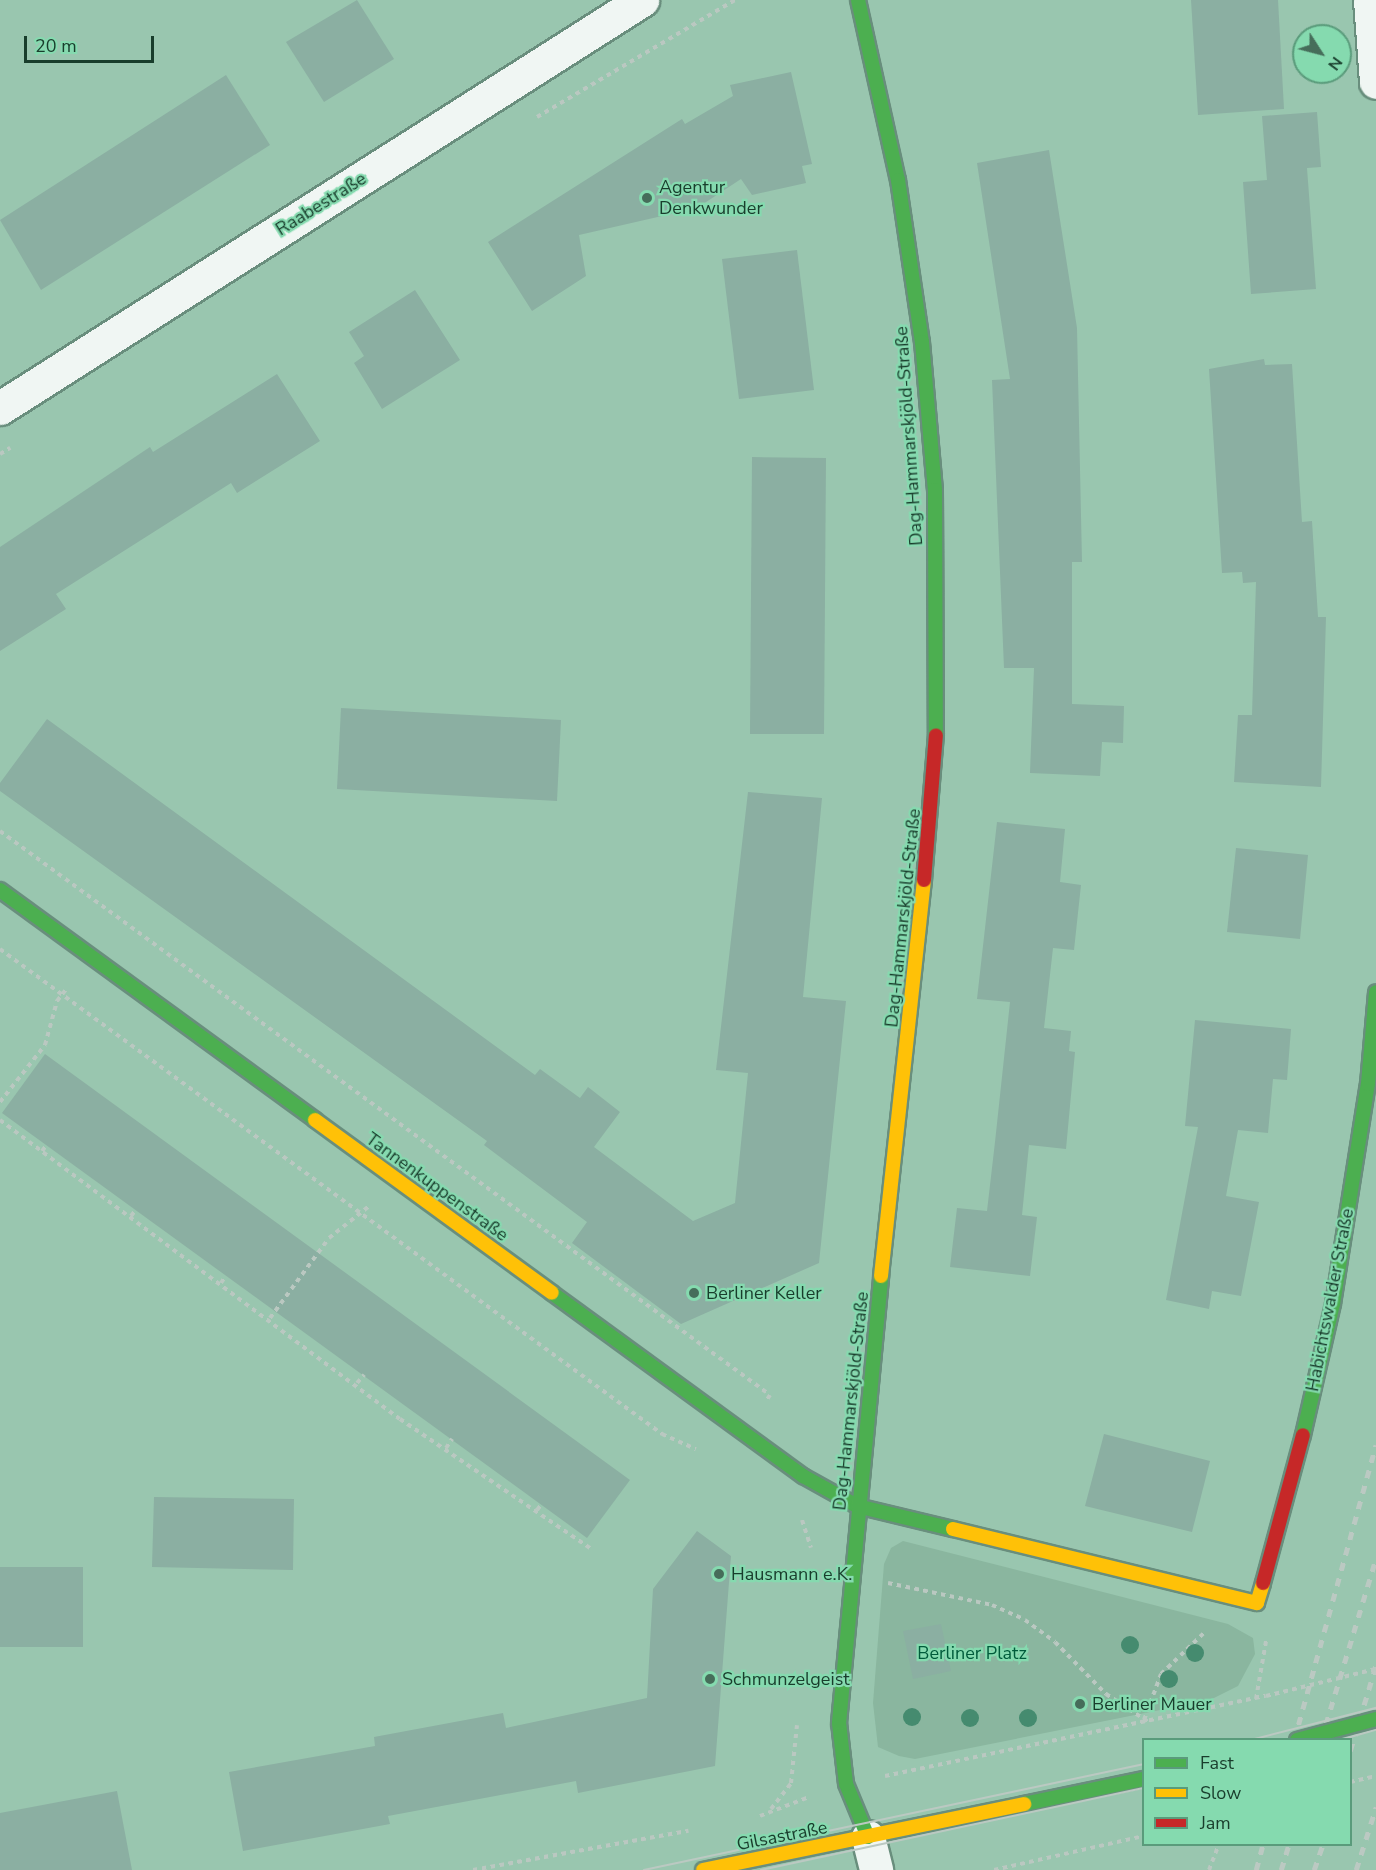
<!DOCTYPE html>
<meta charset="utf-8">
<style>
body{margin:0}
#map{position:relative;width:1376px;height:1870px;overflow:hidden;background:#99c6af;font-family:"Nunito Sans",sans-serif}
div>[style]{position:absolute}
.green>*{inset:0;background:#8ab69f}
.building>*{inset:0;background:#8bafa2}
.path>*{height:4px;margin-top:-2px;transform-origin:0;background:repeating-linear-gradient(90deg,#bac8c1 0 4.5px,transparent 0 9px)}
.roads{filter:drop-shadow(2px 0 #698e7d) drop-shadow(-2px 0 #698e7d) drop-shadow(0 2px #698e7d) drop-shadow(0 -2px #698e7d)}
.street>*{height:33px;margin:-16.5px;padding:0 16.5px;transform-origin:16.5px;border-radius:16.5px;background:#f0f6f3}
.fast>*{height:14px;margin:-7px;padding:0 7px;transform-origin:7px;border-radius:7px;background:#4caf50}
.slow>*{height:14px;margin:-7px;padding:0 7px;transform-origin:7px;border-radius:7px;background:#ffc107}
.jam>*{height:14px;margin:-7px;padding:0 7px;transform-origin:7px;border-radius:7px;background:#c62828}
.tram>*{height:1.5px;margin:-0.75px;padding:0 0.75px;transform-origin:0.75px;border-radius:0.75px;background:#bbc9c2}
.rail>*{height:4.5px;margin-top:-2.25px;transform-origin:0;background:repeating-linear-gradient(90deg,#bbc9c2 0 8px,transparent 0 16px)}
.path-bridge>*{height:4px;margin-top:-2px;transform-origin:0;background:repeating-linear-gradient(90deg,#bac8c1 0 4.5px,transparent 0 9px)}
.bridges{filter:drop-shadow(2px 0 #698e7d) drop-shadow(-2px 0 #698e7d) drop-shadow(0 2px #698e7d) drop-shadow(0 -2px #698e7d)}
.fast-bridge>*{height:14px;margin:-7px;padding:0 7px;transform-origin:7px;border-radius:7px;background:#4caf50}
.trees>*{width:18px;height:18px;margin:-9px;border-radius:50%;background:#458b6f}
.dots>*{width:16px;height:16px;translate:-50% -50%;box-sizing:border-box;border:3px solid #85daaf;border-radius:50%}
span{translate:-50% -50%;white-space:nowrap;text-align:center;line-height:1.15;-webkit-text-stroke:4.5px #85daaf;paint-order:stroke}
.poi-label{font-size:18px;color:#193d2c}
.left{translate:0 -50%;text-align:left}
.street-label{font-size:18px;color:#193d2c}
.park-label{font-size:18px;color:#005b3b}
.legend{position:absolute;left:1142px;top:1738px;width:210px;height:108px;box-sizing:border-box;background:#85daaf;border:2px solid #5a9b7b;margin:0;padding:8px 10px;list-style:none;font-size:18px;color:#193d2c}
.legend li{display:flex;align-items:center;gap:12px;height:30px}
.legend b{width:30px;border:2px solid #5a9b7b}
.north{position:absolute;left:1292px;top:24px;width:60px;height:60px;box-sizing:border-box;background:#85daaf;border:2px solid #5a9b7b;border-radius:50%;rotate:126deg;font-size:16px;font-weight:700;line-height:24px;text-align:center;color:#193d2c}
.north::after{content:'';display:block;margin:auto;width:21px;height:27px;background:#466d5a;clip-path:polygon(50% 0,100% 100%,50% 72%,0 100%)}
.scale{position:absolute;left:24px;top:36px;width:130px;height:27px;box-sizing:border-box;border:3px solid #193d2c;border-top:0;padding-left:8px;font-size:18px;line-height:21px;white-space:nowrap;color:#193d2c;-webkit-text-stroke:4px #85daaf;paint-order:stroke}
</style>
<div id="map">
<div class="green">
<i style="clip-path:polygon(903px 1541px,1228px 1624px,1253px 1638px,1255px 1654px,1238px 1686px,1210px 1700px,915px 1759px,899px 1756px,878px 1747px,873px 1703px,884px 1564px,891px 1548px)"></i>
</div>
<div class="building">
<i style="clip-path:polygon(357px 0,394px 59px,324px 102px,286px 42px)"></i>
<i style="clip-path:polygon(1191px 0,1278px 0,1284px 109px,1198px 115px)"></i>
<i style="clip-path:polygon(791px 72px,812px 164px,802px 166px,806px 183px,752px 195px,741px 179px,697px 208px,579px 235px,586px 276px,532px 311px,488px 242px,682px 119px,685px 124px,733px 96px,730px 85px)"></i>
<i style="clip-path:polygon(226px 75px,270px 145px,41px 290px,0 220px)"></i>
<i style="clip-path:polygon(1317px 112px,1321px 167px,1307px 168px,1316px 289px,1251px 294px,1243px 182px,1267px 180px,1262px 116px)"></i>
<i style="clip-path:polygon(1049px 150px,1077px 328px,1082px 562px,1072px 562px,1072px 704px,1124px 706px,1123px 743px,1102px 742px,1100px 776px,1030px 773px,1034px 668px,1004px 668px,992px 380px,1010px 379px,977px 163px)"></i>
<i style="clip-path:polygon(797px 250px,814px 390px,739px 399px,722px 259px)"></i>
<i style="clip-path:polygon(415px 290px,460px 360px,382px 409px,354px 363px,364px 356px,349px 332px)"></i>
<i style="clip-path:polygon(1264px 359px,1265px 365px,1292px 364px,1302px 522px,1312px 521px,1318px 617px,1326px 617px,1321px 787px,1234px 782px,1238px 715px,1252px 715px,1256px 582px,1243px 583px,1242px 572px,1222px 573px,1209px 369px)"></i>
<i style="clip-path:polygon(277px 374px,320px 441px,237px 493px,231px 483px,56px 594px,66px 609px,0 651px,0 547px,150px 447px,153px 452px)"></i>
<i style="clip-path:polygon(752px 457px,826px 458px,824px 734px,750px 734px)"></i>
<i style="clip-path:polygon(341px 708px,561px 720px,557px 801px,337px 789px)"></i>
<i style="clip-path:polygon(47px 719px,535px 1075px,540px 1069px,580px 1098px,588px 1087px,620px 1112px,594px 1147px,693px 1221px,735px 1203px,748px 1073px,716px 1070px,748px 792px,822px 798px,803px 997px,846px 1001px,819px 1263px,681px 1324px,572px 1243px,587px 1222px,484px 1145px,487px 1141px,0 791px,0 783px)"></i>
<i style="clip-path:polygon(997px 822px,1065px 829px,1060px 882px,1081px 885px,1074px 950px,1053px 948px,1044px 1028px,1071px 1031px,1069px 1051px,1075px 1052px,1066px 1149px,1029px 1145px,1022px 1215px,1037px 1217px,1030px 1276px,950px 1267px,957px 1208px,987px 1211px,995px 1142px,1010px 1002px,977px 999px)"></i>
<i style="clip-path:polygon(1236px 848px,1308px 855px,1300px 939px,1227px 932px)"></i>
<i style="clip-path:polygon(1195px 1020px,1291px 1029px,1287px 1080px,1273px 1079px,1268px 1133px,1238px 1130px,1226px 1196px,1259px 1202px,1241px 1296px,1212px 1291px,1209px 1309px,1166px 1300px,1198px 1127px,1185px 1126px)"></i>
<i style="clip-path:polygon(45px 1054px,630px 1480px,587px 1538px,2px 1113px)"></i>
<i style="clip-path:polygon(1104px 1434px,1210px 1461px,1192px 1532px,1085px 1506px)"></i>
<i style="clip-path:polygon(154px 1497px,294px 1499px,293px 1570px,152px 1567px)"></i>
<i style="clip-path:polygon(697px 1531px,731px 1556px,715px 1766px,578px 1793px,576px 1781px,388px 1816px,390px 1824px,243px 1851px,229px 1772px,375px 1746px,374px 1737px,503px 1713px,506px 1728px,647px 1698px,653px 1589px)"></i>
<i style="clip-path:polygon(0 1567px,83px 1567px,83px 1647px,0 1647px)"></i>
<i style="clip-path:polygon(941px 1624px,951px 1671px,913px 1679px,903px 1631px)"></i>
<i style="clip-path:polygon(117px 1791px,132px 1870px,0 1870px,0 1813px)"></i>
</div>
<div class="path">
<i style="left:537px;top:117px;width:230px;rotate:-30.6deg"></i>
<i style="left:0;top:454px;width:12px;rotate:-31deg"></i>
<i style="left:0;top:831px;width:954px;rotate:36.22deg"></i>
<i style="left:770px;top:1395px;width:7px;rotate:124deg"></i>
<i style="left:0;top:949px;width:821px;rotate:36.23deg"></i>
<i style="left:662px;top:1434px;width:37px;rotate:24deg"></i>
<i style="left:0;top:1102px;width:73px;rotate:-51.7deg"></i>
<i style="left:45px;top:1045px;width:46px;rotate:-74.7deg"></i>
<i style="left:57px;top:1001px;width:16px;rotate:-52deg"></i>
<i style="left:0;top:1120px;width:499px;rotate:36.8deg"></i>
<i style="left:400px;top:1419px;width:233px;rotate:34.2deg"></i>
<i style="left:42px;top:1151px;width:6px;rotate:-51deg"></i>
<i style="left:131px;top:1216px;width:6px;rotate:-51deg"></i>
<i style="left:221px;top:1283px;width:7px;rotate:-56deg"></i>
<i style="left:270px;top:1318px;width:99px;rotate:-53.6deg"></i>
<i style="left:329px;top:1238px;width:50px;rotate:-38.5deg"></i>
<i style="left:357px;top:1383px;width:11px;rotate:-49deg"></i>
<i style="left:446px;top:1448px;width:11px;rotate:-56deg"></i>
<i style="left:537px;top:1510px;width:6px;rotate:-51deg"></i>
<i style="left:802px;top:1520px;width:29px;rotate:72deg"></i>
<i style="left:888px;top:1583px;width:106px;rotate:11.9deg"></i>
<i style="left:992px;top:1605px;width:36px;rotate:24deg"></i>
<i style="left:1025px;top:1620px;width:37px;rotate:36deg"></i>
<i style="left:1055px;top:1642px;width:73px;rotate:45.6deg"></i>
<i style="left:1106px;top:1694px;width:53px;rotate:33.4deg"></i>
<i style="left:1256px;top:1699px;width:59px;rotate:-80.2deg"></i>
<i style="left:1144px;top:1720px;width:49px;rotate:-69.7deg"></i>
<i style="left:1161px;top:1674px;width:62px;rotate:-43.7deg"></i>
<i style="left:885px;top:1776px;width:389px;rotate:-11.9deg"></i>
<i style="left:1350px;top:1782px;width:27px;rotate:-13deg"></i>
<i style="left:771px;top:1809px;width:33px;rotate:-52deg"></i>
<i style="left:791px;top:1783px;width:58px;rotate:-84.1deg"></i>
<i style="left:760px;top:1816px;width:53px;rotate:-21.2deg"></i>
<i style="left:473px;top:1870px;width:219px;rotate:-10.3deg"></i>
<i style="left:994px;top:1870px;width:154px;rotate:-12.8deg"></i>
<i style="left:1209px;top:1870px;width:28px;rotate:-69deg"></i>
</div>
<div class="roads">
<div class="street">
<i style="left:1370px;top:0;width:82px;rotate:85.8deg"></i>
<i style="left:0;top:408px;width:761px;rotate:-32.44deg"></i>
<i style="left:868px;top:1837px;width:34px;rotate:76deg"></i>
</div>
<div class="fast">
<i style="left:858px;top:0;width:184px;rotate:77.5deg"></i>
<i style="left:898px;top:180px;width:164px;rotate:81.6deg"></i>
<i style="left:922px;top:342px;width:149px;rotate:85deg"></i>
<i style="left:935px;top:490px;width:245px;rotate:89.8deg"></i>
<i style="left:0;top:890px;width:390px;rotate:36.1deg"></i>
<i style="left:552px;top:1293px;width:311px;rotate:36.1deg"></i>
<i style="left:803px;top:1476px;width:62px;rotate:29.1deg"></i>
<i style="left:857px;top:1506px;width:99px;rotate:13.5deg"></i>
<i style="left:1303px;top:1435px;width:134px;rotate:-77.1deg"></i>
<i style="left:1333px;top:1304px;width:223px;rotate:-81deg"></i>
<i style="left:1368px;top:1084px;width:92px;rotate:-85deg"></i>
<i style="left:1024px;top:1804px;width:123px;rotate:-11.8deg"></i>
<i style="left:868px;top:1837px;width:57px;rotate:-112.5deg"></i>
<i style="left:846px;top:1784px;width:61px;rotate:-96.5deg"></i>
<i style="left:839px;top:1723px;width:449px;rotate:-84.6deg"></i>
</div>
<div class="slow">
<i style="left:315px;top:1120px;width:293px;rotate:36.1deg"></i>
<i style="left:881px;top:1276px;width:398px;rotate:-83.8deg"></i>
<i style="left:953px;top:1529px;width:313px;rotate:13.7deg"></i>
<i style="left:1257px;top:1603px;width:21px;rotate:-73deg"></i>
<i style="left:703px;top:1870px;width:328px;rotate:-11.6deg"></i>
</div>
<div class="jam">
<i style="left:924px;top:880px;width:145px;rotate:-85.3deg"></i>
<i style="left:1263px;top:1583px;width:153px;rotate:-74.9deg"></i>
</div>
</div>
<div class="tram">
<i style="left:1251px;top:1740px;width:129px;rotate:-14.4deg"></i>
<i style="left:1340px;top:1740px;width:37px;rotate:-16deg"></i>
<i style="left:644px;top:1870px;width:511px;rotate:-11.97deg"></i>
<i style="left:761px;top:1870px;width:392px;rotate:-12.1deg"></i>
</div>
<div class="rail">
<i style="left:1294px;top:1740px;width:306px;rotate:-74.5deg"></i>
<i style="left:1321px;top:1740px;width:190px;rotate:-73.2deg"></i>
<i style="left:1350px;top:1751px;width:90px;rotate:-73.2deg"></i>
<i style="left:1256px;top:1870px;width:27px;rotate:-75deg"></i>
<i style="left:1281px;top:1870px;width:27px;rotate:-73deg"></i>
<i style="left:1314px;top:1870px;width:28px;rotate:-71deg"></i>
<i style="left:1356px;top:1870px;width:66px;rotate:-72.4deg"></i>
</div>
<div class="path-bridge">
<i style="left:1266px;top:1696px;width:113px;rotate:-13.8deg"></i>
</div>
<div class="bridges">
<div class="fast-bridge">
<i style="left:1297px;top:1740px;width:82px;rotate:-14.9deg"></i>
</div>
</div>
<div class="trees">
<i style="left:1130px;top:1645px"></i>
<i style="left:1195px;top:1653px"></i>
<i style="left:1169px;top:1679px"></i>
<i style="left:912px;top:1717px"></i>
<i style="left:970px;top:1718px"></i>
<i style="left:1028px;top:1718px"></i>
</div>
<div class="dots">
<i style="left:647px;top:198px;background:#466d5a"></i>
<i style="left:694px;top:1293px;background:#466d5a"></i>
<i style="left:719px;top:1574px;background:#466d5a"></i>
<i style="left:710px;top:1679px;background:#466d5a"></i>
<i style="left:1080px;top:1704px;background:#466d5a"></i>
</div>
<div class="poi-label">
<span class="left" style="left:659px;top:198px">Agentur<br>Denkwunder</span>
<span class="left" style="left:706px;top:1293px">Berliner Keller</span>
<span class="left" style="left:731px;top:1574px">Hausmann e.K.</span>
<span class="left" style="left:722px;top:1679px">Schmunzelgeist</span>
<span class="left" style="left:1092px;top:1704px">Berliner Mauer</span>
</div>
<div class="street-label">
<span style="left:321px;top:204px;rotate:-32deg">Raabestraße</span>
<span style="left:909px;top:436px;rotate:-94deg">Dag-Hammarskjöld-Straße</span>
<span style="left:903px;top:918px;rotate:-84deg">Dag-Hammarskjöld-Straße</span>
<span style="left:437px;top:1187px;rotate:36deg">Tannenkuppenstraße</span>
<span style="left:1330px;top:1300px;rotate:-79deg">Habichtswalder Straße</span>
<span style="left:851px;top:1401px;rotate:-84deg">Dag-Hammarskjöld-Straße</span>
<span style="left:782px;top:1836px;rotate:-11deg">Gilsastraße</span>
</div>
<div class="park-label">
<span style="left:972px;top:1653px">Berliner Platz</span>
</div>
<ul class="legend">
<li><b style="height:8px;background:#4caf50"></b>Fast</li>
<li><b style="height:8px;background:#ffc107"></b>Slow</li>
<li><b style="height:8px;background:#c62828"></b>Jam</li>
</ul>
<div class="north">N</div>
<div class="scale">20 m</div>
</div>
